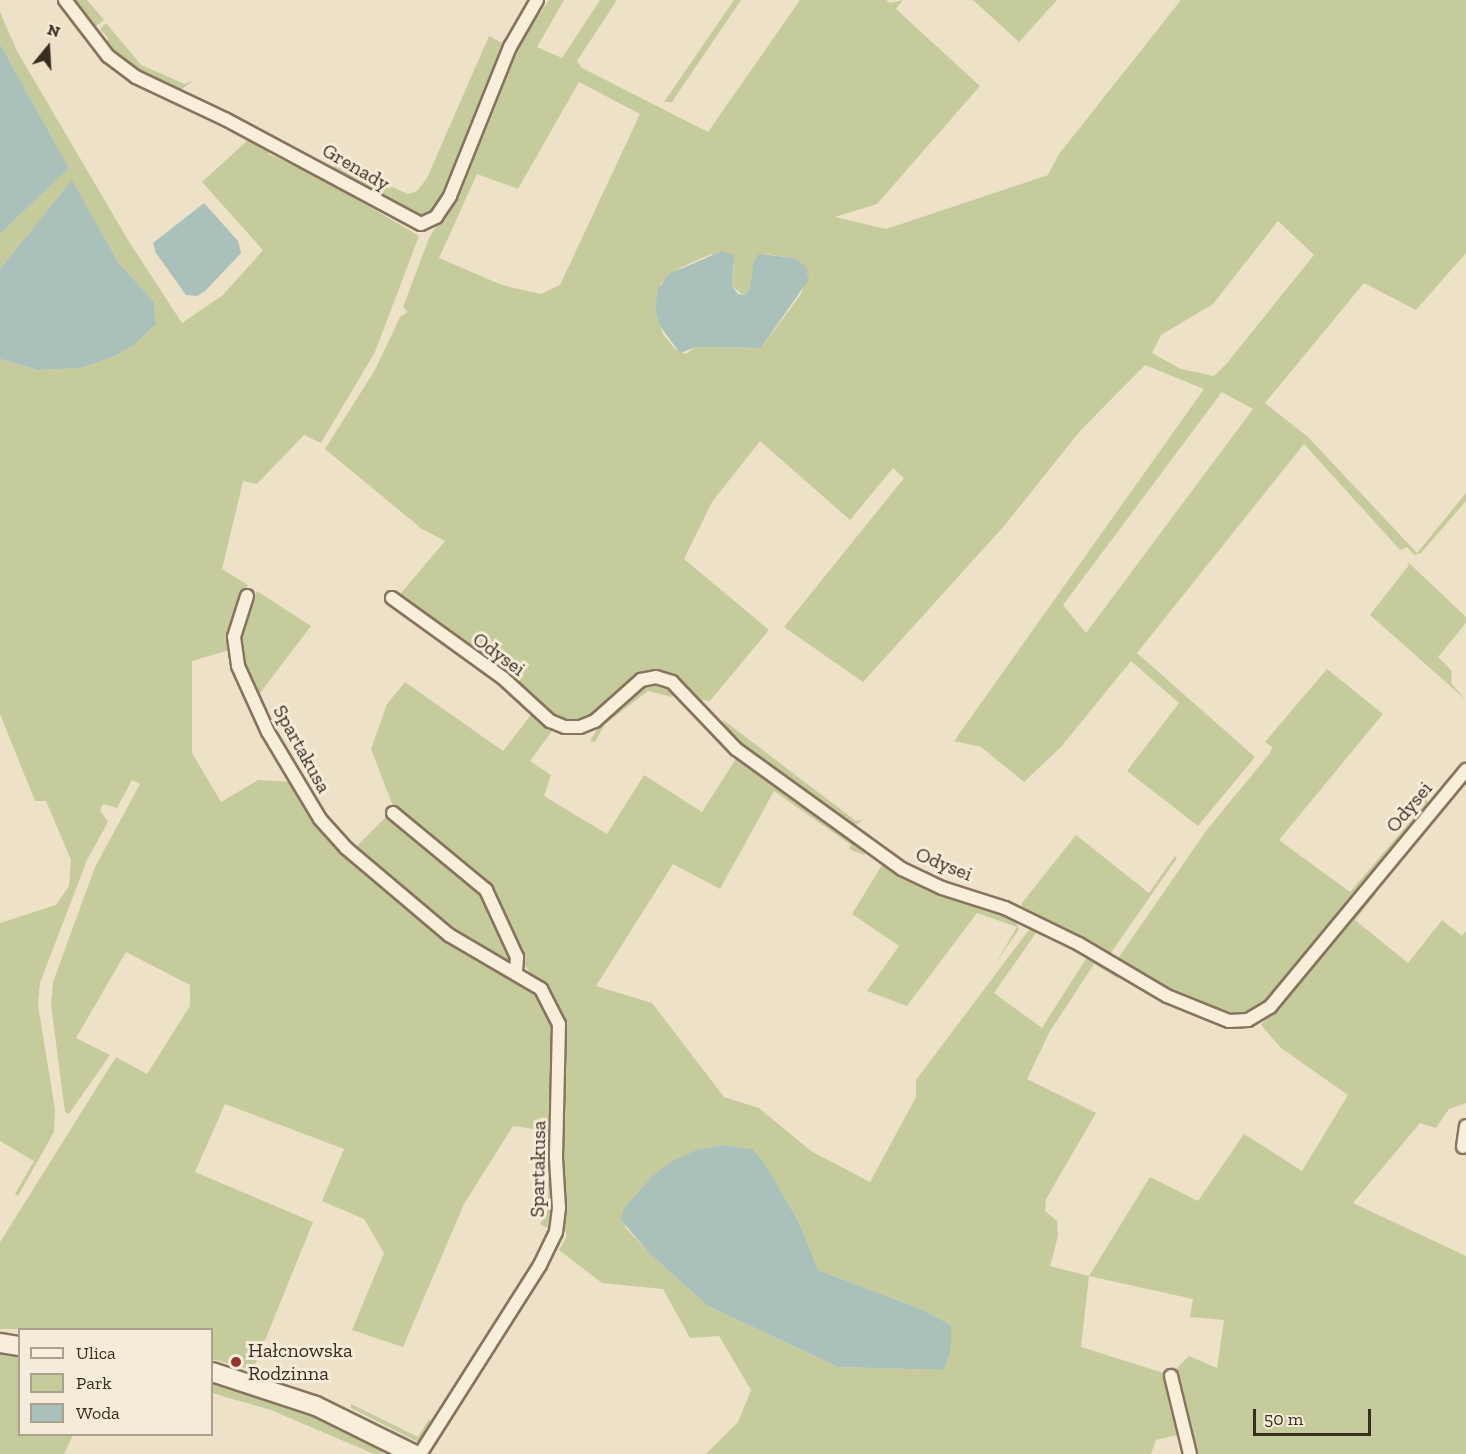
<!DOCTYPE html>
<meta charset="utf-8">
<style>
body{margin:0}
#map{position:relative;width:1466px;height:1454px;overflow:hidden;background:#ede2c8;font-family:"Zilla Slab",serif}
div>[style]{position:absolute}
.green>*{inset:0;background:#c6cb9c}
.water>*{inset:0;background:#a9c1ba}
.roads{filter:drop-shadow(2px 0 #88745e) drop-shadow(-2px 0 #88745e) drop-shadow(0 2px #88745e) drop-shadow(0 -2px #88745e)}
.street>*{height:12px;margin:-6px;padding:0 6px;transform-origin:6px;border-radius:6px;background:#f8efdb}
.secondary>*{height:18px;margin:-9px;padding:0 9px;transform-origin:9px;border-radius:9px;background:#f8efdb}
.dots>*{width:16px;height:16px;translate:-50% -50%;box-sizing:border-box;border:3px solid #f4ecd8;border-radius:50%}
span{translate:-50% -50%;white-space:nowrap;text-align:center;line-height:1.15;-webkit-text-stroke:6px #f4ecd8;paint-order:stroke}
.street-label{font-size:20px;color:#392d21}
.poi-label{font-size:20px;color:#392d21}
.left{translate:0 -50%;text-align:left}
.legend{position:absolute;left:18px;top:1328px;width:195px;height:108px;box-sizing:border-box;background:#f4ecd8;border:2px solid #a9a08f;margin:0;padding:8px 10px;list-style:none;font-size:18px;color:#392d21}
.legend li{display:flex;align-items:center;gap:12px;height:30px}
.legend b{width:30px;border:2px solid #a9a08f}
.north{position:absolute;left:18px;top:18px;width:60px;height:60px;-webkit-text-stroke:4px #f4ecd8;paint-order:stroke;rotate:18deg;font-size:16px;font-weight:700;line-height:24px;text-align:center;color:#392d21}
.north::after{content:'';display:block;margin:auto;width:21px;height:27px;background:#392d21;clip-path:polygon(50% 0,100% 100%,50% 72%,0 100%)}
.scale{position:absolute;left:1253px;top:1409px;width:118px;height:27px;box-sizing:border-box;border:3px solid #392d21;border-top:0;padding-left:8px;font-size:18px;line-height:21px;white-space:nowrap;color:#392d21;-webkit-text-stroke:4px #f4ecd8;paint-order:stroke}
</style>
<div id="map">
<div class="green">
<i style="clip-path:polygon(71px 0,87px 0,104px 20px,93px 28px)"></i>
<i style="clip-path:polygon(evenodd,549px 0,564px 0,537px 47px,562px 58px,600px 0,617px 0,577px 61px,582px 68px,708px 132px,800px 0,886px 0,890px 3px,903px 0,896px 9px,980px 86px,877px 204px,835px 217px,886px 229px,1048px 175px,1059px 154px,1181px 0,1466px 0,1466px 253px,1416px 310px,1364px 283px,1265px 403px,1308px 437px,1417px 553px,1466px 493px,1466px 501px,1421px 553px,1414px 555px,1407px 547px,1400px 550px,1304px 444px,1137px 653px,1255px 757px,1198px 826px,1127px 771px,1179px 703px,1131px 661px,1061px 747px,1024px 782px,981px 747px,954px 741px,1204px 389px,1145px 365px,1080px 431px,1005px 525px,863px 682px,784px 627px,904px 478px,893px 468px,850px 520px,760px 441px,712px 502px,684px 559px,769px 630px,710px 701px,702px 700px,673px 678px,640px 674px,596px 714px,577px 723px,558px 721px,397px 598px,445px 541px,422px 529px,325px 449px,375px 370px,400px 317px,408px 312px,403px 307px,429px 238px,445px 213px,512px 54px,549px 0,579px 82px,640px 114px,560px 285px,541px 294px,502px 285px,439px 258px,477px 174px,518px 189px,579px 82px,549px 0,1278px 221px,1314px 255px,1227px 363px,1214px 376px,1181px 369px,1152px 353px,1161px 335px,1213px 304px,1278px 221px,549px 0,711px 254px,734px 264px,732px 286px,743px 295px,751px 289px,765px 254px,795px 258px,808px 273px,801px 294px,761px 348px,695px 347px,686px 354px,675px 349px,663px 334px,655px 309px,661px 283px,682px 267px,711px 254px,549px 0,1222px 392px,1253px 409px,1086px 633px,1063px 605px,1222px 392px)"></i>
<i style="clip-path:polygon(734px 0,741px 0,672px 102px,664px 102px)"></i>
<i style="clip-path:polygon(973px 0,1057px 0,1019px 42px)"></i>
<i style="clip-path:polygon(0 12px,17px 51px,128px 240px,182px 323px,223px 295px,263px 250px,202px 182px,249px 139px,266px 148px,269px 154px,319px 177px,419px 236px,375px 352px,321px 443px,304px 435px,257px 484px,243px 481px,222px 569px,248px 585px,232px 619px,229px 650px,192px 661px,192px 753px,221px 802px,258px 780px,292px 782px,372px 874px,534px 987px,556px 1025px,551px 1230px,540px 1224px,548px 1209px,549px 1131px,513px 1126px,464px 1204px,403px 1347px,352px 1330px,384px 1253px,364px 1219px,322px 1201px,344px 1149px,225px 1104px,195px 1172px,313px 1222px,253px 1370px,212px 1359px,212px 1330px,0 1329px,0 1242px,116px 1057px,147px 1074px,190px 1006px,190px 985px,126px 952px,76px 1038px,110px 1055px,69px 1114px,65px 1112px,51px 1005px,53px 982px,95px 867px,140px 784px,132px 780px,117px 808px,103px 804px,100px 810px,108px 822px,87px 860px,40px 983px,38px 1005px,55px 1109px,54px 1132px,18px 1196px,15px 1194px,34px 1161px,0 1141px,0 923px,56px 905px,69px 886px,71px 860px,46px 801px,35px 801px,0 714px,0 359px,38px 370px,80px 368px,134px 345px,156px 324px,154px 302px,118px 262px,72px 181px,0 269px,0 234px,69px 168px,0 44px)"></i>
<i style="clip-path:polygon(106px 23px,141px 65px,185px 84px,194px 80px,182px 89px,146px 77px,106px 46px,108px 38px,100px 29px)"></i>
<i style="clip-path:polygon(489px 36px,506px 45px,444px 193px,432px 210px,418px 217px,409px 214px,331px 169px,339px 163px,408px 194px,417px 191px,427px 178px)"></i>
<i style="clip-path:polygon(1408px 562px,1466px 617px,1466px 623px,1438px 657px,1452px 671px,1451px 683px,1466px 700px,1370px 615px,1409px 565px)"></i>
<i style="clip-path:polygon(257px 591px,311px 626px,257px 697px,243px 669px,239px 639px,243px 615px)"></i>
<i style="clip-path:polygon(1327px 669px,1383px 714px,1279px 840px,1350px 892px,1425px 804px,1423px 796px,1426px 791px,1428px 806px,1269px 1001px,1247px 1015px,1231px 1016px,1196px 1006px,1118px 961px,1119px 957px,1206px 831px,1270px 753px,1272px 747px,1265px 742px)"></i>
<i style="clip-path:polygon(evenodd,405px 682px,503px 751px,534px 711px,555px 727px,530px 761px,551px 775px,544px 796px,607px 834px,644px 775px,702px 812px,737px 757px,867px 850px,864px 855px,849px 849px,851px 845px,774px 791px,720px 889px,673px 864px,596px 986px,652px 1003px,724px 1097px,759px 1108px,811px 1151px,870px 1182px,916px 1097px,916px 1080px,1028px 931px,1038px 928px,1054px 935px,1052px 940px,1036px 933px,994px 993px,1042px 1028px,1087px 957px,1064px 946px,1067px 943px,1114px 971px,1119px 979px,1094px 964px,1049px 1033px,1027px 1079px,1096px 1113px,1046px 1199px,1045px 1211px,1057px 1221px,1058px 1236px,1050px 1266px,1089px 1276px,1150px 1177px,1198px 1201px,1244px 1134px,1302px 1171px,1348px 1095px,1281px 1048px,1261px 1025px,1369px 890px,1376px 894px,1355px 920px,1408px 963px,1442px 920px,1462px 936px,1466px 931px,1466px 1103px,1449px 1109px,1436px 1128px,1420px 1123px,1353px 1203px,1466px 1256px,1466px 1454px,1195px 1454px,1173px 1372px,1189px 1356px,1217px 1368px,1224px 1320px,1190px 1317px,1193px 1299px,1089px 1276px,1081px 1347px,1167px 1374px,1182px 1434px,1156px 1440px,1151px 1454px,706px 1454px,738px 1422px,751px 1390px,719px 1336px,690px 1338px,663px 1289px,602px 1283px,559px 1250px,567px 1236px,562px 1220px,562px 1024px,523px 962px,501px 911px,394px 809px,371px 749px,387px 704px,405px 682px,723px 1145px,753px 1149px,765px 1164px,800px 1224px,818px 1270px,923px 1310px,951px 1325px,951px 1350px,944px 1370px,838px 1367px,708px 1306px,649px 1253px,625px 1227px,624px 1208px,651px 1177px,696px 1150px,723px 1145px)"></i>
<i style="clip-path:polygon(654px 682px,666px 684px,674px 693px,672px 697px,648px 691px,605px 724px,595px 742px,590px 741px,604px 718px,646px 684px)"></i>
<i style="clip-path:polygon(722px 719px,856px 821px,864px 819px,852px 828px,737px 744px)"></i>
<i style="clip-path:polygon(389px 814px,484px 893px,512px 958px,510px 962px,472px 947px,354px 849px)"></i>
<i style="clip-path:polygon(1076px 835px,1149px 893px,1175px 856px,1177px 858px,1108px 957px,1021px 911px,1022px 903px)"></i>
<i style="clip-path:polygon(882px 865px,1015px 919px,1019px 929px,995px 964px,1017px 927px,977px 913px,907px 1006px,867px 991px,899px 946px,852px 914px)"></i>
<i style="clip-path:polygon(0 1351px,19px 1353px,20px 1434px,73px 1435px,64px 1454px,0 1454px)"></i>
<i style="clip-path:polygon(212px 1383px,303px 1410px,376px 1444px,383px 1454px,374px 1454px,271px 1410px,212px 1393px)"></i>
<i style="clip-path:polygon(351px 1404px,418px 1437px,429px 1419px,432px 1426px,418px 1442px,351px 1408px)"></i>
</div>
<div class="water">
<i style="clip-path:polygon(0 44px,69px 168px,0 234px)"></i>
<i style="clip-path:polygon(72px 180px,118px 262px,154px 302px,156px 324px,134px 345px,114px 356px,80px 368px,38px 370px,0 359px,0 269px)"></i>
<i style="clip-path:polygon(204px 203px,238px 241px,241px 253px,205px 291px,197px 296px,186px 295px,156px 253px,153px 243px)"></i>
<i style="clip-path:polygon(722px 251px,734px 255px,732px 286px,738px 294px,744px 295px,750px 289px,754px 260px,759px 254px,795px 258px,806px 267px,809px 279px,761px 348px,696px 347px,680px 353px,660px 326px,655px 309px,658px 289px,669px 274px)"></i>
<i style="clip-path:polygon(723px 1145px,753px 1149px,765px 1164px,800px 1224px,818px 1270px,923px 1310px,951px 1325px,951px 1350px,944px 1370px,838px 1367px,708px 1306px,649px 1253px,621px 1220px,624px 1208px,651px 1177px,671px 1162px,696px 1150px)"></i>
</div>
<div class="roads">
<div class="street">
<i style="left:65px;top:0;width:71px;rotate:52.5deg"></i>
<i style="left:108px;top:56px;width:35px;rotate:37deg"></i>
<i style="left:136px;top:77px;width:98px;rotate:25.3deg"></i>
<i style="left:225px;top:119px;width:222px;rotate:28.2deg"></i>
<i style="left:421px;top:224px;width:17px;rotate:-25deg"></i>
<i style="left:436px;top:217px;width:25px;rotate:-56deg"></i>
<i style="left:450px;top:196px;width:161px;rotate:-68.1deg"></i>
<i style="left:510px;top:47px;width:54px;rotate:-60.1deg"></i>
<i style="left:247px;top:596px;width:43px;rotate:107.6deg"></i>
<i style="left:234px;top:637px;width:29px;rotate:82deg"></i>
<i style="left:238px;top:666px;width:72px;rotate:65.6deg"></i>
<i style="left:268px;top:732px;width:101px;rotate:59.1deg"></i>
<i style="left:320px;top:819px;width:39px;rotate:48deg"></i>
<i style="left:346px;top:848px;width:135px;rotate:40.2deg"></i>
<i style="left:449px;top:935px;width:107px;rotate:30.4deg"></i>
<i style="left:541px;top:989px;width:39px;rotate:63deg"></i>
<i style="left:559px;top:1024px;width:134px;rotate:91.3deg"></i>
<i style="left:556px;top:1158px;width:50px;rotate:86.6deg"></i>
<i style="left:559px;top:1208px;width:24px;rotate:97deg"></i>
<i style="left:556px;top:1232px;width:37px;rotate:116deg"></i>
<i style="left:540px;top:1265px;width:224px;rotate:122.4deg"></i>
<i style="left:392px;top:598px;width:137px;rotate:35.8deg"></i>
<i style="left:503px;top:678px;width:64px;rotate:42.5deg"></i>
<i style="left:550px;top:721px;width:16px;rotate:22deg"></i>
<i style="left:565px;top:727px;width:15px"></i>
<i style="left:580px;top:727px;width:16px;rotate:-22deg"></i>
<i style="left:595px;top:721px;width:62px;rotate:-41.7deg"></i>
<i style="left:641px;top:680px;width:15px;rotate:-11deg"></i>
<i style="left:656px;top:677px;width:17px;rotate:17deg"></i>
<i style="left:672px;top:682px;width:93px;rotate:46.3deg"></i>
<i style="left:736px;top:749px;width:205px;rotate:35.9deg"></i>
<i style="left:902px;top:869px;width:44px;rotate:25.4deg"></i>
<i style="left:942px;top:888px;width:66px;rotate:17.6deg"></i>
<i style="left:1005px;top:908px;width:82px;rotate:25.9deg"></i>
<i style="left:1079px;top:944px;width:102px;rotate:30.6deg"></i>
<i style="left:1167px;top:996px;width:67px;rotate:22deg"></i>
<i style="left:1229px;top:1021px;width:19px;rotate:-3deg"></i>
<i style="left:1248px;top:1020px;width:26px;rotate:-31deg"></i>
<i style="left:1270px;top:1007px;width:308px;rotate:-50.4deg"></i>
<i style="left:393px;top:813px;width:121px;rotate:39.6deg"></i>
<i style="left:486px;top:890px;width:74px;rotate:65.2deg"></i>
<i style="left:517px;top:957px;width:15px;rotate:94deg"></i>
<i style="left:1463px;top:1147px;width:21px;rotate:-82deg"></i>
<i style="left:1171px;top:1376px;width:80px;rotate:76.3deg"></i>
</div>
<div class="secondary">
<i style="left:0;top:1343px;width:20px;rotate:9deg"></i>
<i style="left:212px;top:1372px;width:109px;rotate:18.1deg"></i>
<i style="left:316px;top:1406px;width:108px;rotate:26.3deg"></i>
</div>
</div>
<div class="dots">
<i style="left:236px;top:1362px;background:#943132"></i>
</div>
<div class="street-label">
<span style="left:356px;top:167px;rotate:30deg">Grenady</span>
<span style="left:499px;top:654px;rotate:36deg">Odysei</span>
<span style="left:302px;top:749px;rotate:61deg">Spartakusa</span>
<span style="left:1409px;top:807px;rotate:-50deg">Odysei</span>
<span style="left:944px;top:864px;rotate:22deg">Odysei</span>
<span style="left:538px;top:1169px;rotate:-89deg">Spartakusa</span>
</div>
<div class="poi-label">
<span class="left" style="left:248px;top:1362px">Hałcnowska<br>Rodzinna</span>
</div>
<ul class="legend">
<li><b style="height:8px;background:#f8efdb"></b>Ulica</li>
<li><b style="height:16px;background:#c6cb9c"></b>Park</li>
<li><b style="height:16px;background:#a9c1ba"></b>Woda</li>
</ul>
<div class="north">N</div>
<div class="scale">50 m</div>
</div>
